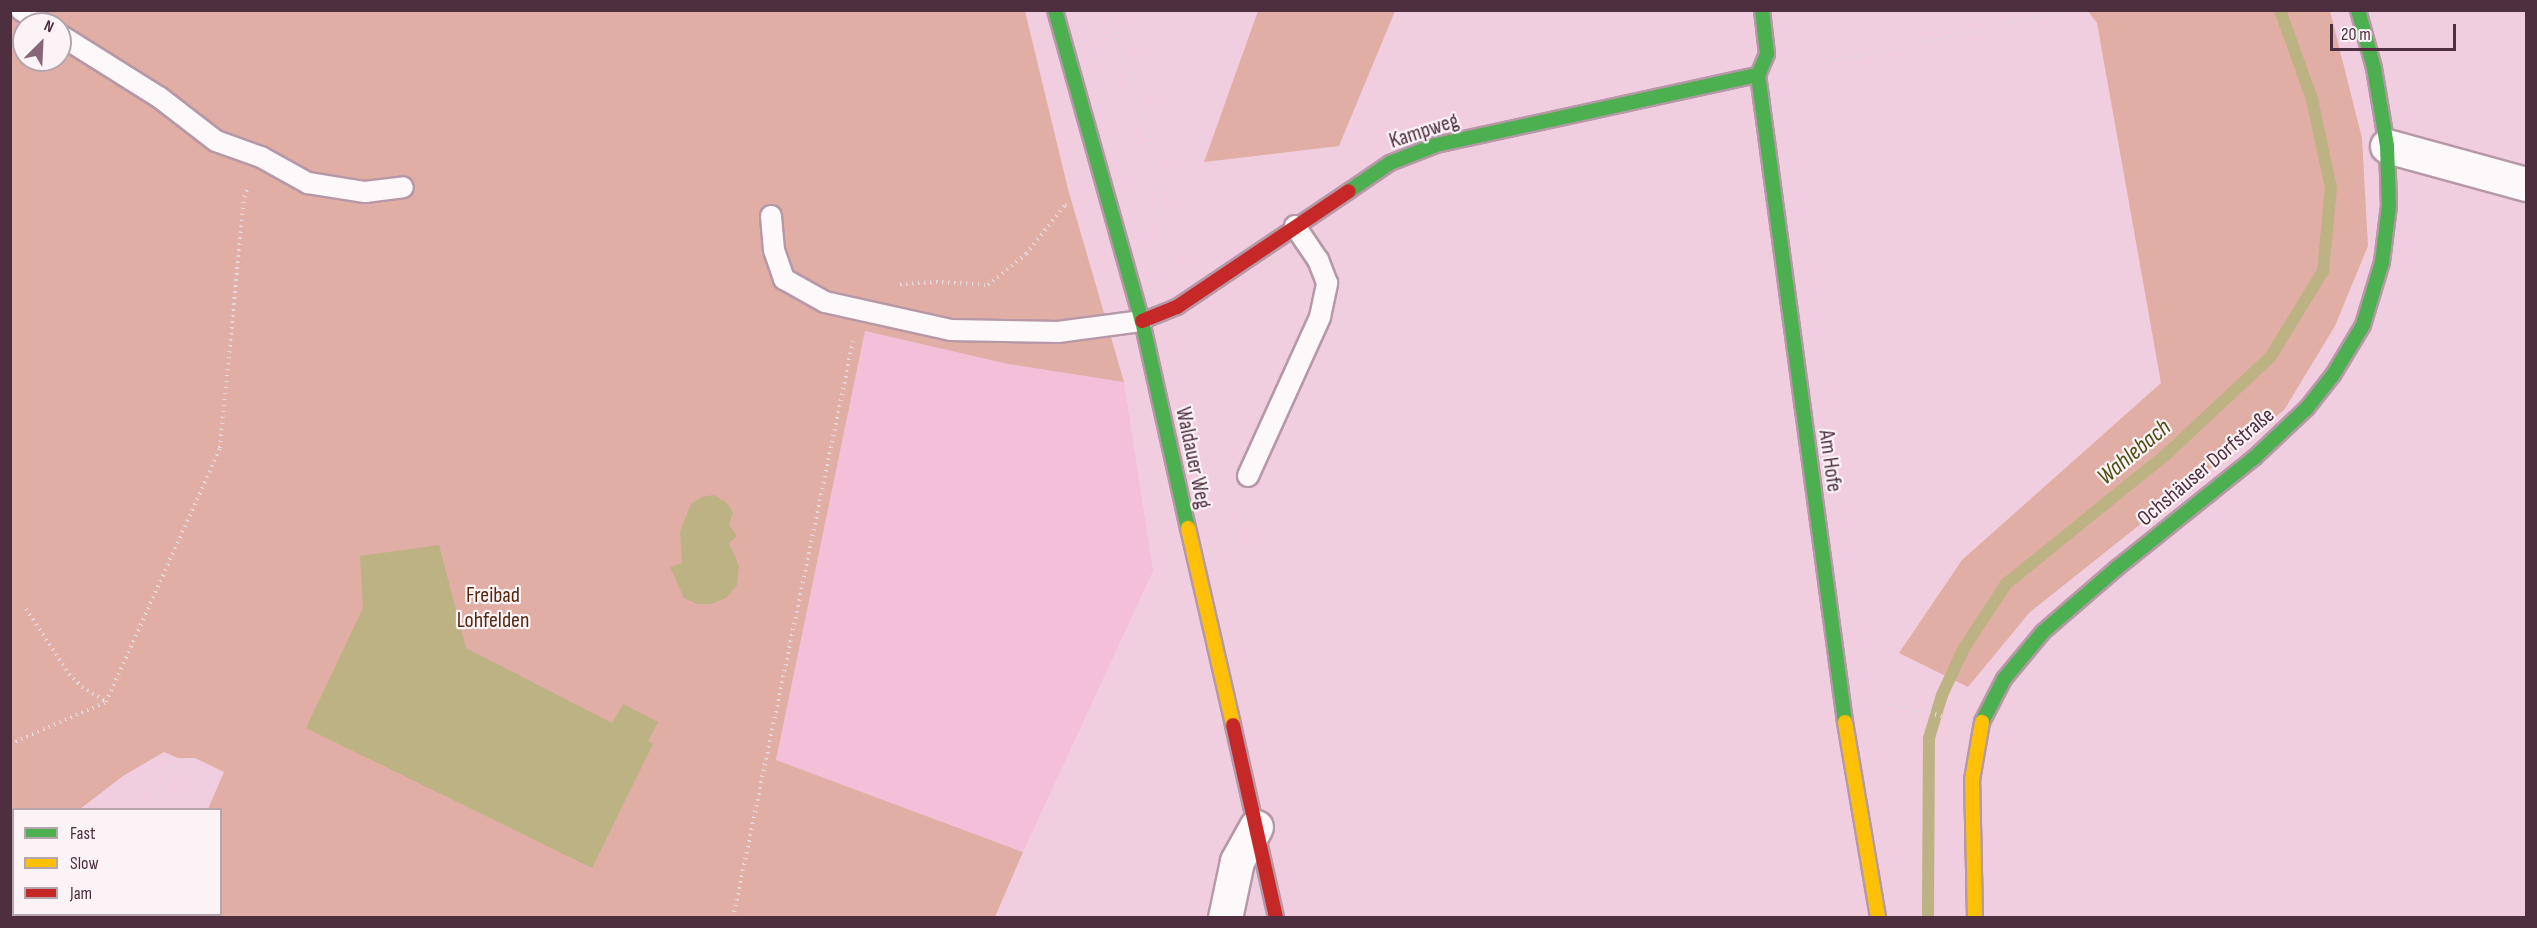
<!DOCTYPE html>
<meta charset="utf-8">
<style>
body{margin:0}
#map{position:relative;width:2537px;height:928px;overflow:hidden;background:#f1cedf;font-family:"Sofia Sans Condensed",sans-serif}
div>[style]{position:absolute}
.built>*{inset:0;background:#f4bfd9}
.green>*{inset:0;background:#e0aea4}
.water>*{inset:0;background:#bdb283}
.stream>*{height:12px;margin:-6px;padding:0 6px;transform-origin:6px;border-radius:6px;background:#bdb283}
.path>*{height:4px;margin-top:-2px;transform-origin:0;background:repeating-linear-gradient(90deg,#e3d7dc 0 1.5px,transparent 0 6px)}
.roads{filter:drop-shadow(2px 0 #b698a7) drop-shadow(-2px 0 #b698a7) drop-shadow(0 2px #b698a7) drop-shadow(0 -2px #b698a7)}
.lane>*{height:20px;margin:-10px;padding:0 10px;transform-origin:10px;border-radius:10px;background:#fdf8fa}
.street>*{height:33px;margin:-16.5px;padding:0 16.5px;transform-origin:16.5px;border-radius:16.5px;background:#fdf8fa}
.fast>*{height:14px;margin:-7px;padding:0 7px;transform-origin:7px;border-radius:7px;background:#4caf50}
.slow>*{height:14px;margin:-7px;padding:0 7px;transform-origin:7px;border-radius:7px;background:#ffc107}
.jam>*{height:14px;margin:-7px;padding:0 7px;transform-origin:7px;border-radius:7px;background:#c62828}
span{translate:-50% -50%;white-space:nowrap;text-align:center;line-height:1.15;-webkit-text-stroke:4.5px #fcf3f7;paint-order:stroke}
.street-label{font-size:22px;color:#4e2f3f}
.park-label{font-size:22px;color:#56290e}
.water-label{font-size:24px;color:#4f4e14;font-style:italic}
.frame{position:absolute;inset:0;border:12px solid #4e2f3f;pointer-events:none}
.legend{position:absolute;left:12px;top:808px;width:210px;height:108px;box-sizing:border-box;background:#fcf3f7;border:2px solid #b6a5ad;margin:0;padding:8px 10px;list-style:none;font-size:18px;color:#4e2f3f}
.legend li{display:flex;align-items:center;gap:12px;height:30px}
.legend b{width:30px;border:2px solid #b6a5ad}
.north{position:absolute;left:12px;top:12px;width:60px;height:60px;box-sizing:border-box;background:#fcf3f7;border:2px solid #b6a5ad;border-radius:50%;rotate:24deg;font-size:16px;font-weight:700;line-height:24px;text-align:center;color:#4e2f3f}
.north::after{content:'';display:block;margin:auto;width:21px;height:27px;background:#876777;clip-path:polygon(50% 0,100% 100%,50% 72%,0 100%)}
.scale{position:absolute;left:2330px;top:24px;width:126px;height:27px;box-sizing:border-box;border:3px solid #4e2f3f;border-top:0;padding-left:8px;font-size:18px;line-height:21px;white-space:nowrap;color:#4e2f3f;-webkit-text-stroke:4px #fcf3f7;paint-order:stroke}
</style>
<div id="map">
<div class="built">
<i style="clip-path:polygon(865px 331px,1008px 364px,1124px 382px,1153px 571px,1023px 852px,776px 760px)"></i>
</div>
<div class="green">
<i style="clip-path:polygon(evenodd,11px 11px,1025px 11px,1068px 189px,1124px 382px,1008px 364px,865px 331px,776px 760px,1023px 852px,995px 917px,11px 917px,11px 889px,13px 889px,14px 914px,220px 914px,220px 810px,208px 809px,224px 772px,195px 758px,178px 758px,164px 752px,123px 776px,80px 809px,14px 810px,13px 852px,11px 854px,11px 11px,24px 24px,60px 24px,60px 60px,24px 60px,24px 24px)"></i>
<i style="clip-path:polygon(1258px 11px,1395px 11px,1339px 146px,1204px 162px)"></i>
<i style="clip-path:polygon(2088px 11px,2330px 11px,2362px 138px,2368px 246px,2335px 326px,2284px 410px,2030px 612px,1968px 687px,1899px 653px,1962px 560px,2161px 383px,2097px 23px)"></i>
</div>
<div class="water">
<i style="clip-path:polygon(714px 495px,726px 502px,733px 512px,729px 525px,737px 536px,729px 543px,739px 566px,737px 585px,726px 598px,712px 604px,697px 604px,684px 598px,670px 567px,682px 563px,680px 532px,691px 504px,702px 497px)"></i>
<i style="clip-path:polygon(439px 545px,466px 648px,612px 723px,623px 704px,658px 722px,648px 741px,653px 744px,592px 868px,306px 728px,363px 608px,360px 556px)"></i>
</div>
<div class="stream">
<i style="left:1928px;top:918px;width:180px;rotate:-89.7deg"></i>
<i style="left:1929px;top:738px;width:45px;rotate:-73.2deg"></i>
<i style="left:1942px;top:695px;width:52px;rotate:-64.9deg"></i>
<i style="left:1964px;top:648px;width:77px;rotate:-56.7deg"></i>
<i style="left:2006px;top:584px;width:211px;rotate:-39deg"></i>
<i style="left:2170px;top:451px;width:139px;rotate:-43.2deg"></i>
<i style="left:2271px;top:356px;width:100px;rotate:-58.5deg"></i>
<i style="left:2323px;top:271px;width:83px;rotate:-84.5deg"></i>
<i style="left:2331px;top:188px;width:91px;rotate:-102.1deg"></i>
<i style="left:2312px;top:99px;width:95px;rotate:-109.8deg"></i>
</div>
<div class="path">
<i style="left:1109px;top:10px;width:139px;rotate:72.3deg"></i>
<i style="left:1151px;top:142px;width:125px;rotate:81.3deg"></i>
<i style="left:1803px;top:68px;width:275px;rotate:-12.2deg"></i>
<i style="left:1145px;top:187px;width:11px;rotate:-15deg"></i>
<i style="left:900px;top:284px;width:36px;rotate:-3deg"></i>
<i style="left:936px;top:282px;width:52px;rotate:3.3deg"></i>
<i style="left:988px;top:285px;width:49px;rotate:-39.2deg"></i>
<i style="left:1026px;top:254px;width:63px;rotate:-51.5deg"></i>
<i style="left:1065px;top:205px;width:6px;rotate:-9deg"></i>
<i style="left:1233px;top:540px;width:37px;rotate:-66deg"></i>
<i style="left:26px;top:609px;width:78px;rotate:56.5deg"></i>
<i style="left:69px;top:674px;width:18px;rotate:45deg"></i>
<i style="left:82px;top:687px;width:27px;rotate:31deg"></i>
<i style="left:1882px;top:703px;width:61px;rotate:12.2deg"></i>
<i style="left:10px;top:744px;width:105px;rotate:-23.6deg"></i>
<i style="left:106px;top:702px;width:278px;rotate:-65.8deg"></i>
<i style="left:220px;top:448px;width:252px;rotate:-84.5deg"></i>
<i style="left:244px;top:197px;width:12px;rotate:-66deg"></i>
<i style="left:151px;top:810px;width:59px;rotate:-62.6deg"></i>
<i style="left:10px;top:877px;width:4px"></i>
<i style="left:733px;top:918px;width:589px;rotate:-78.25deg"></i>
</div>
<div class="roads">
<div class="lane">
<i style="left:21px;top:10px;width:26px;rotate:32deg"></i>
<i style="left:60px;top:35px;width:117px;rotate:32.1deg"></i>
<i style="left:159px;top:97px;width:72px;rotate:37.7deg"></i>
<i style="left:216px;top:141px;width:48px;rotate:19.6deg"></i>
<i style="left:261px;top:157px;width:54px;rotate:29deg"></i>
<i style="left:308px;top:183px;width:58px;rotate:9deg"></i>
<i style="left:365px;top:192px;width:38px;rotate:-7deg"></i>
<i style="left:771px;top:216px;width:34px;rotate:85deg"></i>
<i style="left:774px;top:250px;width:31px;rotate:71deg"></i>
<i style="left:784px;top:279px;width:47px;rotate:29.3deg"></i>
<i style="left:825px;top:302px;width:129px;rotate:12.5deg"></i>
<i style="left:951px;top:330px;width:107px;rotate:1.1deg"></i>
<i style="left:1058px;top:332px;width:85px;rotate:-7.5deg"></i>
<i style="left:1248px;top:476px;width:175px;rotate:-65.6deg"></i>
<i style="left:1320px;top:317px;width:35px;rotate:-78deg"></i>
<i style="left:1327px;top:283px;width:25px;rotate:-111deg"></i>
<i style="left:1318px;top:260px;width:41px;rotate:-124.1deg"></i>
</div>
<div class="street">
<i style="left:2387px;top:146px;width:144px;rotate:15.3deg"></i>
<i style="left:1225px;top:918px;width:58px;rotate:-78.1deg"></i>
<i style="left:1237px;top:861px;width:39px;rotate:-61deg"></i>
</div>
<div class="fast">
<i style="left:1055px;top:10px;width:323px;rotate:74.4deg"></i>
<i style="left:1142px;top:321px;width:212px;rotate:77.5deg"></i>
<i style="left:1762px;top:10px;width:44px;rotate:83.5deg"></i>
<i style="left:1767px;top:54px;width:23px;rotate:113deg"></i>
<i style="left:1758px;top:75px;width:653px;rotate:82.34deg"></i>
<i style="left:1349px;top:191px;width:50px;rotate:-34.3deg"></i>
<i style="left:1390px;top:163px;width:49px;rotate:-21.4deg"></i>
<i style="left:1436px;top:145px;width:330px;rotate:-12.3deg"></i>
<i style="left:1982px;top:722px;width:48px;rotate:-62.9deg"></i>
<i style="left:2004px;top:679px;width:61px;rotate:-50.3deg"></i>
<i style="left:2043px;top:632px;width:98px;rotate:-40.9deg"></i>
<i style="left:2117px;top:568px;width:176px;rotate:-38.8deg"></i>
<i style="left:2254px;top:458px;width:73px;rotate:-43.3deg"></i>
<i style="left:2307px;top:408px;width:42px;rotate:-51.8deg"></i>
<i style="left:2333px;top:375px;width:58px;rotate:-59deg"></i>
<i style="left:2363px;top:325px;width:66px;rotate:-73.2deg"></i>
<i style="left:2382px;top:262px;width:56px;rotate:-82.9deg"></i>
<i style="left:2389px;top:206px;width:60px;rotate:-91.9deg"></i>
<i style="left:2387px;top:146px;width:79px;rotate:-99.5deg"></i>
<i style="left:2374px;top:68px;width:60px;rotate:-105.4deg"></i>
</div>
<div class="slow">
<i style="left:1188px;top:528px;width:202px;rotate:77.1deg"></i>
<i style="left:1845px;top:722px;width:199px;rotate:80.4deg"></i>
<i style="left:1975px;top:918px;width:138px;rotate:-91.2deg"></i>
<i style="left:1972px;top:780px;width:59px;rotate:-80.2deg"></i>
</div>
<div class="jam">
<i style="left:1142px;top:321px;width:38px;rotate:-22deg"></i>
<i style="left:1177px;top:307px;width:207px;rotate:-34deg"></i>
<i style="left:1233px;top:725px;width:198px;rotate:77.4deg"></i>
</div>
</div>
<div class="street-label">
<span style="left:1424px;top:131px;rotate:-18deg">Kampweg</span>
<span style="left:1193px;top:458px;rotate:78deg">Waldauer Weg</span>
<span style="left:1830px;top:461px;rotate:82deg">Am Hofe</span>
<span style="left:2206px;top:467px;rotate:-40deg">Ochshäuser Dorfstraße</span>
</div>
<div class="park-label">
<span style="left:493px;top:608px">Freibad<br>Lohfelden</span>
</div>
<div class="water-label">
<span style="left:2134px;top:452px;rotate:-40deg">Wahlebach</span>
</div>
<div class="frame"></div>
<ul class="legend">
<li><b style="height:8px;background:#4caf50"></b>Fast</li>
<li><b style="height:8px;background:#ffc107"></b>Slow</li>
<li><b style="height:8px;background:#c62828"></b>Jam</li>
</ul>
<div class="north">N</div>
<div class="scale">20 m</div>
</div>
